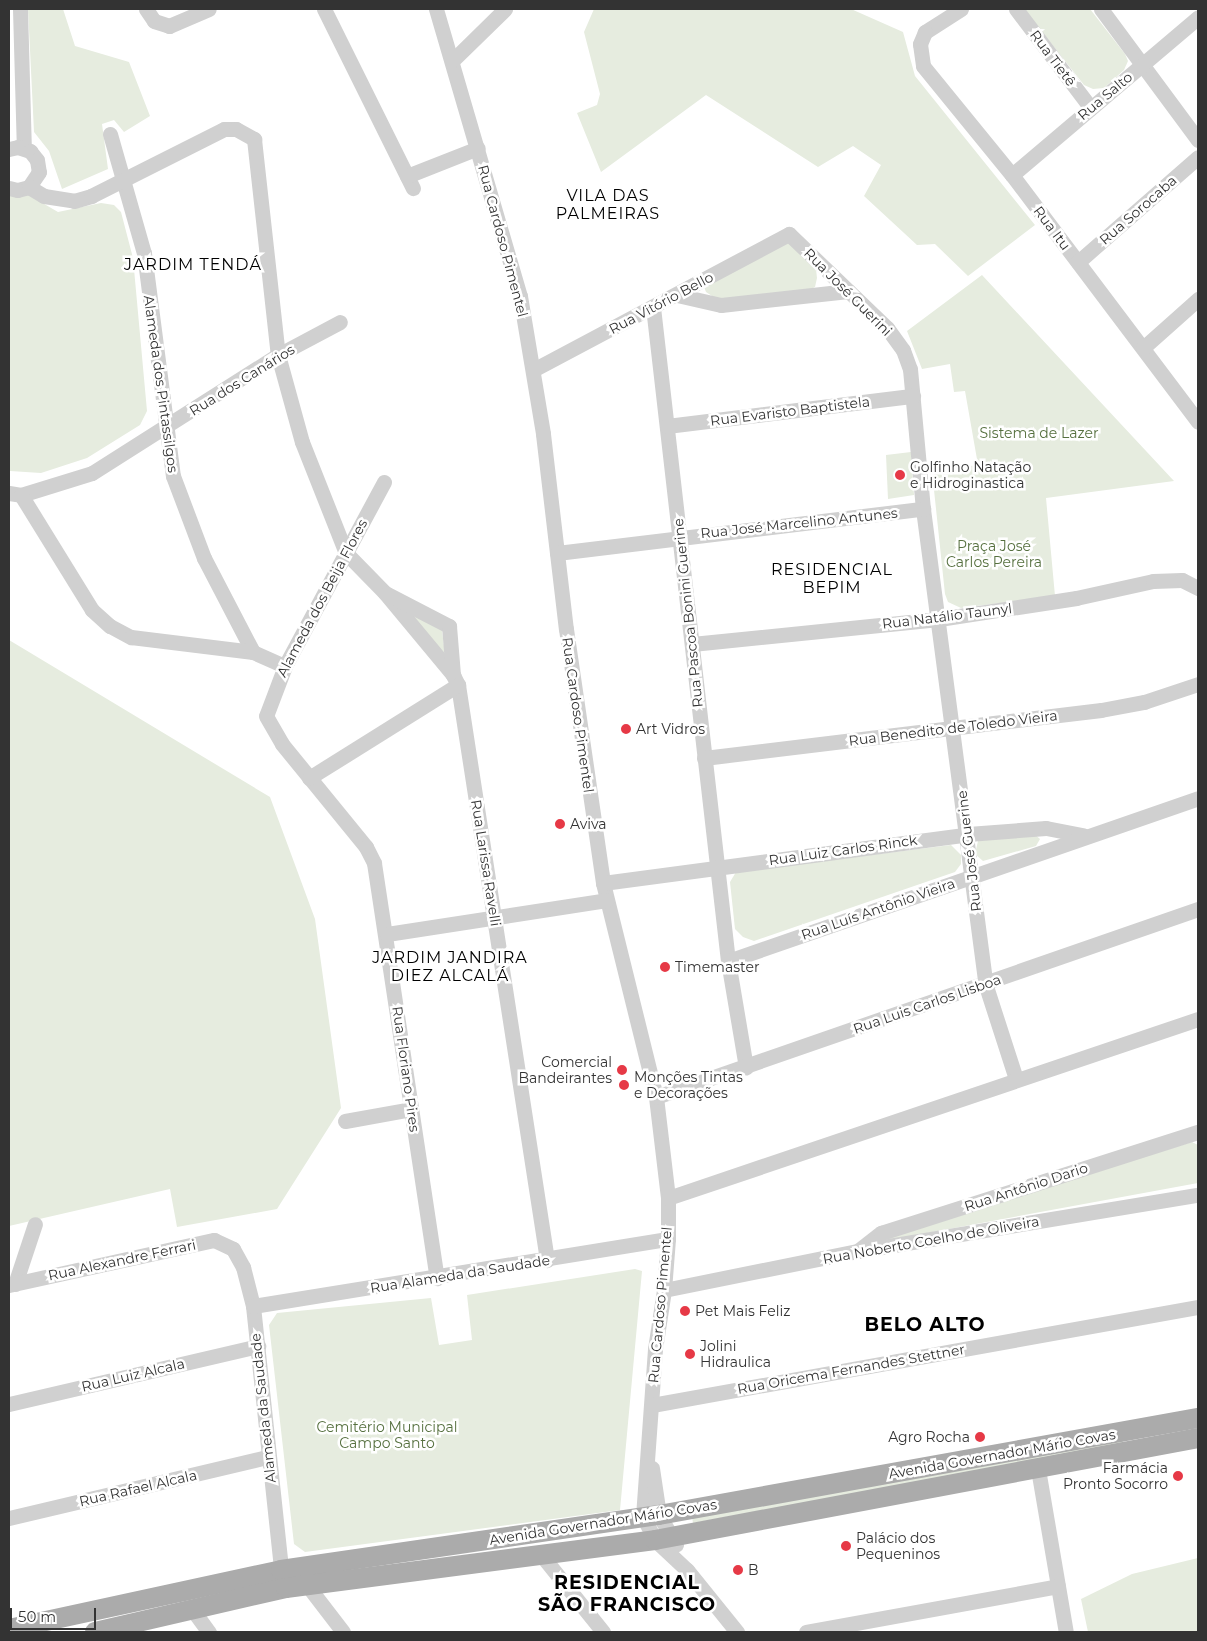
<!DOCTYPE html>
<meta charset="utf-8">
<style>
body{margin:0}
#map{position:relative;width:1207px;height:1641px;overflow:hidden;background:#fff;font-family:Montserrat,sans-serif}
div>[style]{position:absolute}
.green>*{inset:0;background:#e6ecdf}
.minor>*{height:15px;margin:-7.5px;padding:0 7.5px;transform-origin:7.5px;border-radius:7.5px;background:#d0d0d0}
.major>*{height:20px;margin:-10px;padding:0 10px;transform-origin:10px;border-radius:10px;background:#ababab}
.dots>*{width:14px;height:14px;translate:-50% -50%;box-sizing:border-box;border:2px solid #fff;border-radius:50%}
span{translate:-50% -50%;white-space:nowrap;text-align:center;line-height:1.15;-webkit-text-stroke:5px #fff;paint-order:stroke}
.street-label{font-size:14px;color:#333}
.park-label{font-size:14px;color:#56703f}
.poi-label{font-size:14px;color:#333}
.left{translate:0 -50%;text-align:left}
.right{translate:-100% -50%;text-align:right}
.quarter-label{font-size:16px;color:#000;letter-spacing:1px}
.district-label{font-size:19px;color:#000;font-weight:700;letter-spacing:1px}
.frame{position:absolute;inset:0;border:10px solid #333;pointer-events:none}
.scale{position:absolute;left:10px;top:1608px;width:86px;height:22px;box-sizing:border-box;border:2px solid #333;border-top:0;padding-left:6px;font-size:15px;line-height:18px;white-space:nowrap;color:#333;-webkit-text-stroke:4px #fff;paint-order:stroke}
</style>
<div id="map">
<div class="green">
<i style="clip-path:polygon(28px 9px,63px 9px,75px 46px,129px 62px,150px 116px,124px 132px,114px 120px,102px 124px,108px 169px,62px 189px,49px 151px,34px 132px)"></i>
<i style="clip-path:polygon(594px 9px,851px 9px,903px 32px,915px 76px,1035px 225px,968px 276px,935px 244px,917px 245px,864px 196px,881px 165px,853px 146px,818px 167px,706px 95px,601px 172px,577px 113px,597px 105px,600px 94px,584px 32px)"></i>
<i style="clip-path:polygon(1024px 9px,1090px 9px,1125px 54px,1128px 61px,1124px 70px,1104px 88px,1093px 89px,1084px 85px)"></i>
<i style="clip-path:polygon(9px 190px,27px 194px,58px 212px,101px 203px,114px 205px,121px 212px,133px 258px,147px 411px,140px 425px,87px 458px,41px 473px,10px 471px,9px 465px)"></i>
<i style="clip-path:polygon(789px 242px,816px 269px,817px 278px,815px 287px,809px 290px,718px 300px,706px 292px,704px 287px)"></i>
<i style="clip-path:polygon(982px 275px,1174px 481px,1046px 498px,1055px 596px,961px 608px,948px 602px,945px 594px,932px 471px,978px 465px,965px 391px,954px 392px,950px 364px,922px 369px,907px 331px)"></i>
<i style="clip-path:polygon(911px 452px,914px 495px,888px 499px,886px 455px)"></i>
<i style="clip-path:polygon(405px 610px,441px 622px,445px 655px)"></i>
<i style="clip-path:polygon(9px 640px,270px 797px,315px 919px,341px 1108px,277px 1209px,177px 1227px,170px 1189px,9px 1226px)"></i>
<i style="clip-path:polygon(1034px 834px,1040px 839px,1036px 846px,983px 861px,975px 854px,978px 841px)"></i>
<i style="clip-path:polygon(951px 845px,961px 855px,961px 864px,955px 872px,754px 941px,743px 937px,735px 929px,730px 882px,736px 872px)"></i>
<i style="clip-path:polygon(1192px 1142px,1198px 1145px,1198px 1183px,889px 1240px,889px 1233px)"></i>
<i style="clip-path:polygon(635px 1269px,642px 1271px,620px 1510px,305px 1552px,294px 1544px,269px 1325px,277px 1313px,431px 1298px,439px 1345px,472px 1340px,467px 1295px)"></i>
<i style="clip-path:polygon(1123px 1438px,1123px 1445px,693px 1523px,692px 1517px)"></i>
<i style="clip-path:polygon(1198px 1558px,1198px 1632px,1088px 1632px,1081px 1599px,1132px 1574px)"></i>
</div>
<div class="minor">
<i style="left:20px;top:9px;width:139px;rotate:88.4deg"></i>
<i style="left:146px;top:9px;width:14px;rotate:56deg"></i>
<i style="left:154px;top:21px;width:16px;rotate:18deg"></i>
<i style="left:169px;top:26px;width:43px;rotate:-23deg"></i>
<i style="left:324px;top:9px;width:200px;rotate:63.6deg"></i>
<i style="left:436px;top:9px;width:299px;rotate:73.7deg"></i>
<i style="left:520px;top:296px;width:140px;rotate:80.5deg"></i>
<i style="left:543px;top:434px;width:196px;rotate:83.3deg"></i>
<i style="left:566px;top:629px;width:257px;rotate:81.7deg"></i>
<i style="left:603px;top:883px;width:220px;rotate:76.1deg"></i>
<i style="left:656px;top:1097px;width:102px;rotate:83.2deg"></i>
<i style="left:668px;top:1198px;width:41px;rotate:90deg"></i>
<i style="left:668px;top:1239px;width:51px;rotate:94.5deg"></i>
<i style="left:664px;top:1290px;width:60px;rotate:98.7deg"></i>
<i style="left:655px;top:1349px;width:168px;rotate:94.1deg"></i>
<i style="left:643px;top:1517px;width:26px;rotate:62deg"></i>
<i style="left:655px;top:1540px;width:44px;rotate:43.2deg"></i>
<i style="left:687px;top:1570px;width:80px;rotate:51.1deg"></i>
<i style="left:961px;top:9px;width:43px;rotate:147.4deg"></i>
<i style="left:925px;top:32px;width:13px;rotate:113deg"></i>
<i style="left:920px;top:44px;width:22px;rotate:82deg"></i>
<i style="left:923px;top:66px;width:141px;rotate:50.8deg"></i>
<i style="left:1012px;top:175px;width:309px;rotate:53deg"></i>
<i style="left:1016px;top:9px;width:124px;rotate:52.9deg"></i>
<i style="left:1101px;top:9px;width:163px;rotate:53.5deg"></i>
<i style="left:453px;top:60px;width:73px;rotate:-44.4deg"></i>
<i style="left:110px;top:134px;width:124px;rotate:74.1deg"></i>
<i style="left:144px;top:253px;width:225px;rotate:82.6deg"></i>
<i style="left:173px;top:476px;width:88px;rotate:69.3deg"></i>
<i style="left:204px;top:558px;width:106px;rotate:62.5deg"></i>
<i style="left:9px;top:149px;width:9px;rotate:-13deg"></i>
<i style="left:18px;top:147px;width:13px;rotate:18deg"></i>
<i style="left:30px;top:151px;width:11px;rotate:52deg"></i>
<i style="left:37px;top:160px;width:12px;rotate:81deg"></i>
<i style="left:39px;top:172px;width:18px;rotate:124deg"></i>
<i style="left:29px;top:187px;width:12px;rotate:166deg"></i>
<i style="left:17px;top:190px;width:8px;rotate:-166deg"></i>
<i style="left:1012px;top:175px;width:244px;rotate:-40.3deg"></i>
<i style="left:407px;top:176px;width:76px;rotate:-21.5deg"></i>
<i style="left:29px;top:187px;width:17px;rotate:31deg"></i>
<i style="left:44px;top:196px;width:30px;rotate:9deg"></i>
<i style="left:74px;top:201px;width:18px;rotate:-16deg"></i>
<i style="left:91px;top:196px;width:149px;rotate:-26.7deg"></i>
<i style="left:224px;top:129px;width:12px"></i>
<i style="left:236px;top:129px;width:21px;rotate:29deg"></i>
<i style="left:254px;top:139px;width:217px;rotate:83.7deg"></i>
<i style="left:278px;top:355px;width:90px;rotate:74.6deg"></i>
<i style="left:302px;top:442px;width:119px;rotate:68.4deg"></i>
<i style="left:346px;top:553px;width:56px;rotate:45.7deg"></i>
<i style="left:385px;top:593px;width:107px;rotate:50.3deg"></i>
<i style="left:453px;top:675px;width:11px;rotate:63deg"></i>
<i style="left:458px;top:685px;width:582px;rotate:81.2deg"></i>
<i style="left:1078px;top:262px;width:159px;rotate:-41.2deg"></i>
<i style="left:677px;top:295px;width:45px;rotate:12.8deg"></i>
<i style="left:721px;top:305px;width:128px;rotate:-6.3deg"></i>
<i style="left:653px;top:307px;width:658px;rotate:83.46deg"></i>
<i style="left:728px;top:961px;width:108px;rotate:80.4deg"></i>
<i style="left:1143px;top:348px;width:74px;rotate:-41.7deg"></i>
<i style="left:533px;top:370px;width:290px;rotate:-28deg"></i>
<i style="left:789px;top:234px;width:136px;rotate:43.8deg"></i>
<i style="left:887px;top:328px;width:27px;rotate:54deg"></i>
<i style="left:903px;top:350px;width:20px;rotate:70deg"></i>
<i style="left:910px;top:369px;width:141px;rotate:84.7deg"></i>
<i style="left:923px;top:509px;width:478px;rotate:82.5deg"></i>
<i style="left:985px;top:983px;width:101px;rotate:72.1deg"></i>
<i style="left:667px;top:426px;width:248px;rotate:-7deg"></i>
<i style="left:384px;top:482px;width:209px;rotate:118.3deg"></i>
<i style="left:285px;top:666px;width:53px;rotate:110.8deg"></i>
<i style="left:266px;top:716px;width:32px;rotate:60deg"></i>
<i style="left:282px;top:744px;width:133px;rotate:50.8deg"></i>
<i style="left:366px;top:847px;width:18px;rotate:63deg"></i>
<i style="left:374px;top:863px;width:420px;rotate:81.4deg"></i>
<i style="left:9px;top:493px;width:12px;rotate:9deg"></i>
<i style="left:21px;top:495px;width:74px;rotate:-17.2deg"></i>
<i style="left:92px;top:473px;width:220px;rotate:-32.4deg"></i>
<i style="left:278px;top:355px;width:70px;rotate:-28deg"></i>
<i style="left:21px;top:495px;width:135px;rotate:58.3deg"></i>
<i style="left:92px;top:610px;width:24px;rotate:42deg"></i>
<i style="left:110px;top:626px;width:24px;rotate:28deg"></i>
<i style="left:131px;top:637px;width:123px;rotate:7deg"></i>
<i style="left:253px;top:652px;width:35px;rotate:24deg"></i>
<i style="left:557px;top:553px;width:369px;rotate:-6.9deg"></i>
<i style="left:387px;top:594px;width:70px;rotate:27.3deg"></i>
<i style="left:449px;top:626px;width:49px;rotate:85.3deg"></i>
<i style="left:692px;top:644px;width:248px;rotate:-5.8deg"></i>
<i style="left:939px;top:619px;width:139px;rotate:-8.7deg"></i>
<i style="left:1076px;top:598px;width:79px;rotate:-12.4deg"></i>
<i style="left:1153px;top:581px;width:29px;rotate:-2deg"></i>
<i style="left:1182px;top:580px;width:18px;rotate:27deg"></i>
<i style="left:704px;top:758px;width:400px;rotate:-6.9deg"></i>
<i style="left:1101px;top:710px;width:44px;rotate:-10.5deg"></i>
<i style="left:1144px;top:702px;width:57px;rotate:-18.4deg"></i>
<i style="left:309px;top:778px;width:176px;rotate:-32deg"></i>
<i style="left:603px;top:883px;width:368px;rotate:-7.6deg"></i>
<i style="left:968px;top:834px;width:78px;rotate:-4.4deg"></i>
<i style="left:1046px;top:828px;width:38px;rotate:11deg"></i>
<i style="left:387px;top:934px;width:222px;rotate:-8.8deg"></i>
<i style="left:728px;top:961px;width:497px;rotate:-19.1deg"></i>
<i style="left:656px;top:1097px;width:574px;rotate:-19.13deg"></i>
<i style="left:345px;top:1121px;width:67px;rotate:-10.3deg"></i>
<i style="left:668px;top:1198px;width:559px;rotate:-18.66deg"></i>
<i style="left:859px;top:1250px;width:28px;rotate:-38deg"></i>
<i style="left:881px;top:1233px;width:333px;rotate:-17.7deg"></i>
<i style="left:15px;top:1284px;width:63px;rotate:-71.6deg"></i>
<i style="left:9px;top:1285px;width:210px;rotate:-12.4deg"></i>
<i style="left:214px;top:1240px;width:21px;rotate:25deg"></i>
<i style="left:233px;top:1249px;width:21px;rotate:61deg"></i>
<i style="left:243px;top:1267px;width:40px;rotate:75.6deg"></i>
<i style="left:253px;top:1306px;width:265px;rotate:83.9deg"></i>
<i style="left:664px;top:1290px;width:198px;rotate:-11.4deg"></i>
<i style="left:858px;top:1251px;width:345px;rotate:-9.4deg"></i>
<i style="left:253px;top:1306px;width:420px;rotate:-9.2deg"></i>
<i style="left:9px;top:1404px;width:256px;rotate:-13.1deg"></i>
<i style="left:652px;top:1405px;width:555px;rotate:-10.18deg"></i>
<i style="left:652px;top:1468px;width:48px;rotate:81.5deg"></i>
<i style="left:659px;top:1515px;width:34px;rotate:60deg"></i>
<i style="left:1038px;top:1469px;width:165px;rotate:80.3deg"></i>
<i style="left:9px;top:1518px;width:266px;rotate:-13.3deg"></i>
<i style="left:543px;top:1557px;width:96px;rotate:51.3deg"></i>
<i style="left:307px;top:1585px;width:59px;rotate:52.5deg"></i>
<i style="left:192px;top:1609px;width:29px;rotate:54deg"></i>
<i style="left:806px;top:1632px;width:256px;rotate:-10.3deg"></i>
</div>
<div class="major">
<i style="left:9px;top:1629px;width:278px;rotate:-12.2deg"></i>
<i style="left:281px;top:1570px;width:382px;rotate:-8.3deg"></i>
<i style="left:659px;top:1515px;width:548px;rotate:-10.2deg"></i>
<i style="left:95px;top:1632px;width:196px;rotate:-13deg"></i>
<i style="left:286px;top:1588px;width:372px;rotate:-7.4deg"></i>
<i style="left:655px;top:1540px;width:552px;rotate:-10.64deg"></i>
</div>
<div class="dots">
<i style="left:900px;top:475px;background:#e63946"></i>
<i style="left:626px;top:729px;background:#e63946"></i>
<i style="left:560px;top:824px;background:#e63946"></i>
<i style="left:665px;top:967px;background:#e63946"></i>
<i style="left:622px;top:1070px;background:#e63946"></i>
<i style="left:624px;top:1085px;background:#e63946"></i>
<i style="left:685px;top:1311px;background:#e63946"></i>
<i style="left:690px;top:1354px;background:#e63946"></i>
<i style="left:980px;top:1437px;background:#e63946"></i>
<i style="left:1178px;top:1476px;background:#e63946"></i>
<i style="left:846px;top:1546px;background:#e63946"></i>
<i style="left:738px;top:1570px;background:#e63946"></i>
</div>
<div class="street-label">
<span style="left:1053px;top:58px;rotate:53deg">Rua Tietê</span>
<span style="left:1105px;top:96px;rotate:-40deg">Rua Salto</span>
<span style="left:1138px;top:210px;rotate:-41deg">Rua Sorocaba</span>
<span style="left:1052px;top:228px;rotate:53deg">Rua Itu</span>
<span style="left:503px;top:241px;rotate:75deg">Rua Cardoso Pimentel</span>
<span style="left:848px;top:292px;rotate:45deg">Rua José Guerini</span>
<span style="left:661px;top:303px;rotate:-28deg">Rua Vitório Bello</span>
<span style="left:242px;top:380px;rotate:-32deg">Rua dos Canários</span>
<span style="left:161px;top:384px;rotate:82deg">Alameda dos Pintassilgos</span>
<span style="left:790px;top:411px;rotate:-7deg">Rua Evaristo Baptistela</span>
<span style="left:799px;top:523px;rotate:-6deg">Rua José Marcelino Antunes</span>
<span style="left:322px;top:598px;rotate:-62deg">Alameda dos Beija Flores</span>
<span style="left:688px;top:613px;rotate:-96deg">Rua Pascoa Bonini Guerine</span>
<span style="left:947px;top:616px;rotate:-7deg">Rua Natálio Taunyl</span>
<span style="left:578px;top:715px;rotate:82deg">Rua Cardoso Pimentel</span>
<span style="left:953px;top:728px;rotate:-7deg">Rua Benedito de Toledo Vieira</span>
<span style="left:843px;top:850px;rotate:-8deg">Rua Luiz Carlos Rinck</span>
<span style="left:969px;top:851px;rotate:-97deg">Rua José Guerine</span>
<span style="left:486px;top:863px;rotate:81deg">Rua Larissa Ravelli</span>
<span style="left:878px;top:909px;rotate:-19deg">Rua Luís Antônio Vieira</span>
<span style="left:927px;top:1004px;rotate:-19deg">Rua Luis Carlos Lisboa</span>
<span style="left:406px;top:1069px;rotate:82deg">Rua Floriano Pires</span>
<span style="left:1026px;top:1187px;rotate:-18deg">Rua Antônio Dario</span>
<span style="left:931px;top:1240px;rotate:-10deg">Rua Noberto Coelho de Oliveira</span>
<span style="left:122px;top:1260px;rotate:-12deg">Rua Alexandre Ferrari</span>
<span style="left:460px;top:1274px;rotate:-9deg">Rua Alameda da Saudade</span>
<span style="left:660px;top:1305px;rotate:-85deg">Rua Cardoso Pimentel</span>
<span style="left:851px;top:1369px;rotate:-10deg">Rua Oricema Fernandes Stettner</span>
<span style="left:133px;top:1375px;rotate:-13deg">Rua Luiz Alcala</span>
<span style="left:263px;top:1408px;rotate:-96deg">Alameda da Saudade</span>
<span style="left:1002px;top:1454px;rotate:-10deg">Avenida Governador Mário Covas</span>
<span style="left:138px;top:1488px;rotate:-13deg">Rua Rafael Alcala</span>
<span style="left:603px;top:1522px;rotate:-9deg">Avenida Governador Mário Covas</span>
</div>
<div class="park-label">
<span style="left:1039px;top:433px">Sistema de Lazer</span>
<span style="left:994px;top:554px">Praça José<br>Carlos Pereira</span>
<span style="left:387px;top:1435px">Cemitério Municipal<br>Campo Santo</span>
</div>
<div class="poi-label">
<span class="left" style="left:910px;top:475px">Golfinho Natação<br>e Hidroginastica</span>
<span class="left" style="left:636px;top:729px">Art Vidros</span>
<span class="left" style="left:570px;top:824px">Aviva</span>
<span class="left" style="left:675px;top:967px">Timemaster</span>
<span class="right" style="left:612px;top:1070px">Comercial<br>Bandeirantes</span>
<span class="left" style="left:634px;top:1085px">Monções Tintas<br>e Decorações</span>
<span class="left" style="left:695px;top:1311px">Pet Mais Feliz</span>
<span class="left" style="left:700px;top:1354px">Jolini<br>Hidraulica</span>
<span class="right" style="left:970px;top:1437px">Agro Rocha</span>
<span class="right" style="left:1168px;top:1476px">Farmácia<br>Pronto Socorro</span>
<span class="left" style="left:856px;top:1546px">Palácio dos<br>Pequeninos</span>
<span class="left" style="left:748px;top:1570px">B</span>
</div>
<div class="quarter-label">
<span style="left:608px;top:205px">VILA DAS<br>PALMEIRAS</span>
<span style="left:193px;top:265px">JARDIM TENDÁ</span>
<span style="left:832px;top:579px">RESIDENCIAL<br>BEPIM</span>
<span style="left:450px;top:967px">JARDIM JANDIRA<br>DIEZ ALCALÁ</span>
</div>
<div class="district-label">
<span style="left:925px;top:1325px">BELO ALTO</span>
<span style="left:627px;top:1594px">RESIDENCIAL<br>SÃO FRANCISCO</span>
</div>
<div class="frame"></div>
<div class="scale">50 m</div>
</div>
